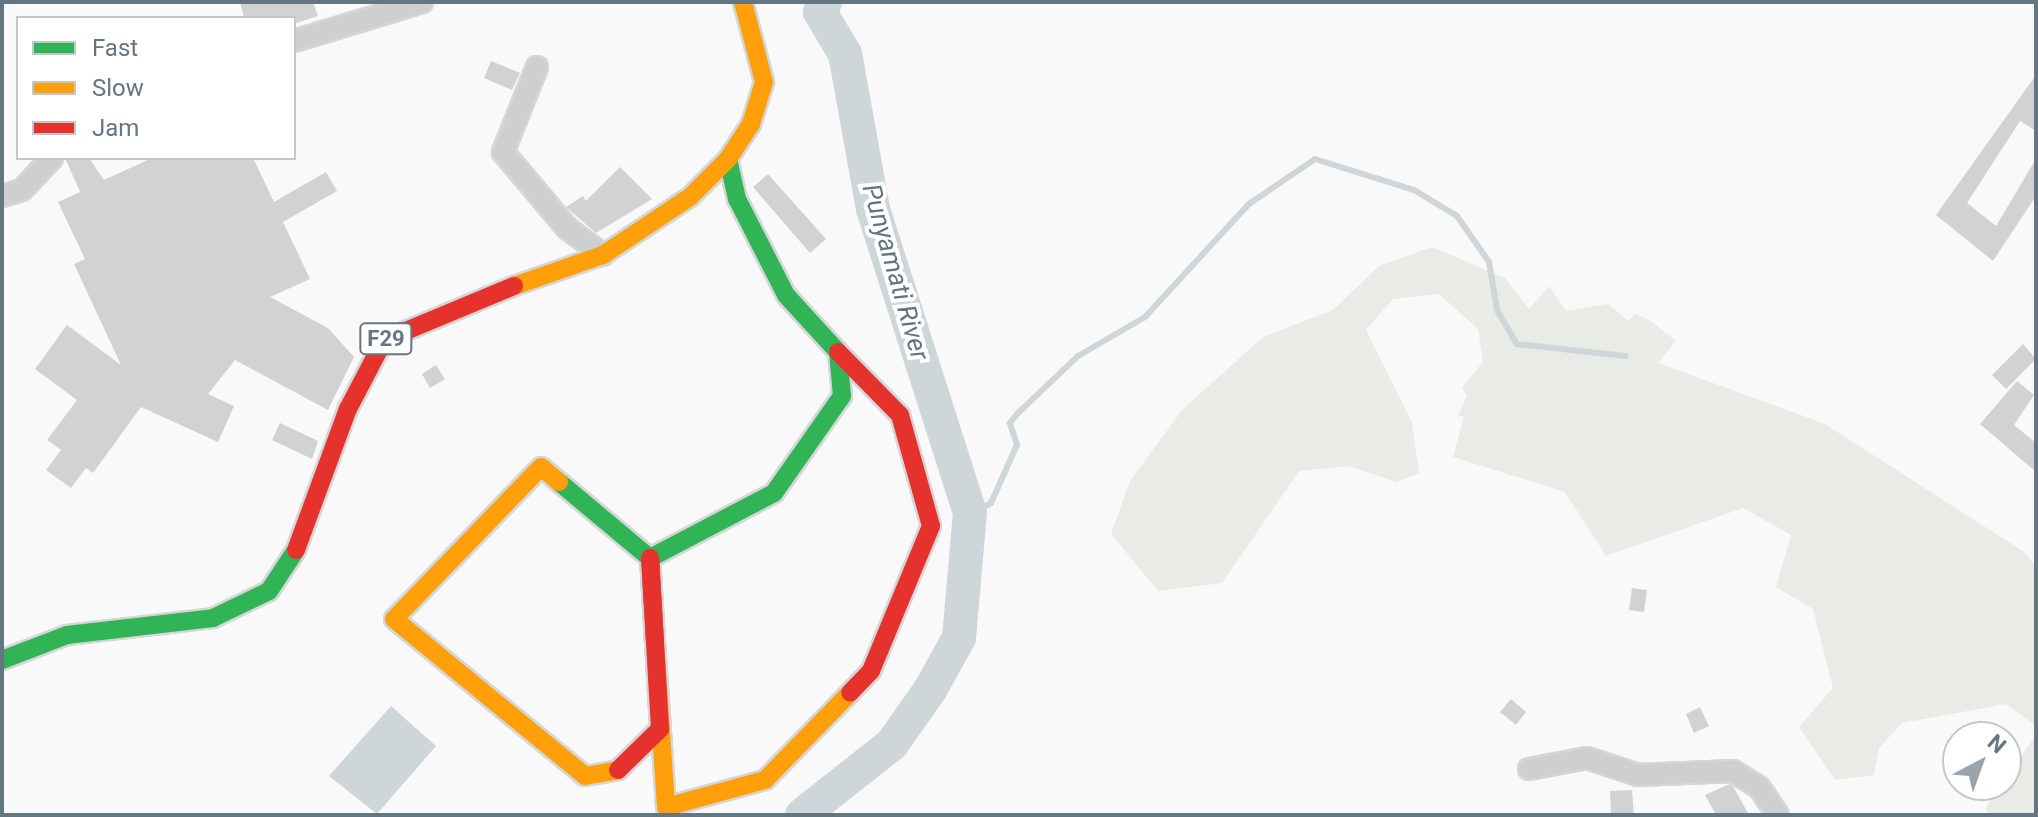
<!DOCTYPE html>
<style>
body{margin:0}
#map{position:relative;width:2038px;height:817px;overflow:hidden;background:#f9f9f9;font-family:Roboto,sans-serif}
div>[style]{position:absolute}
.green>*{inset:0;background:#e8ebe6}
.water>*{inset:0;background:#ced6d9}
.stream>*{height:6px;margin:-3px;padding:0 3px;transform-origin:3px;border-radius:3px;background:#ced6d9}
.river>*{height:34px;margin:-17px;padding:0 17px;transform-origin:17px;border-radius:17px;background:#ced6d9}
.building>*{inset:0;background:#d0d2d3}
.roads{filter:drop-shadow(2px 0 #d5d6d7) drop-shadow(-2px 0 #d5d6d7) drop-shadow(0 2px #d5d6d7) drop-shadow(0 -2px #d5d6d7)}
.street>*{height:20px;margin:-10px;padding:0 10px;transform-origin:10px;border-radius:10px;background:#cecfd0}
.fast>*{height:18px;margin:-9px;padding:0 9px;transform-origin:9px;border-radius:9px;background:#30b455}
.slow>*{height:18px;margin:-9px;padding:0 9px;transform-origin:9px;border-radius:9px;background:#ff9f0a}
.jam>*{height:18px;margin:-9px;padding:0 9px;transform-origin:9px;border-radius:9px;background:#e5322d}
span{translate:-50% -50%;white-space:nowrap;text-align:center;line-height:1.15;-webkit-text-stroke:8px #fff;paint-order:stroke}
.shield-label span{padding:2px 6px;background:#fff;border:2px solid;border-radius:6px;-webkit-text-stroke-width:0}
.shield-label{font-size:22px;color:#657683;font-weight:700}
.water-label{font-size:26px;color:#60757c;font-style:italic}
.frame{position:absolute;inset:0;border:4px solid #657683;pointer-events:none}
.legend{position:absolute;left:16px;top:16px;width:280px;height:144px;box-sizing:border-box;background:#fff;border:2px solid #c1c8cd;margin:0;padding:10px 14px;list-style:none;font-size:24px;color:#657683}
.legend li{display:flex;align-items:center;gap:16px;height:40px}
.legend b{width:40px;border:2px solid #c1c8cd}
.north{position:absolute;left:1942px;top:721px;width:80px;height:80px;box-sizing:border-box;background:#fff;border:2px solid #c1c8cd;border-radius:50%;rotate:41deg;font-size:22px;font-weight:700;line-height:32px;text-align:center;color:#657683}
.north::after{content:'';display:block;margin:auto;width:28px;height:36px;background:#99a4ac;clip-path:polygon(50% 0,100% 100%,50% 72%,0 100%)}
</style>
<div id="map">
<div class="green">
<i style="clip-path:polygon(1432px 247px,1505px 278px,1529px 309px,1549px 286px,1566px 311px,1608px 304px,1628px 321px,1635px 314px,1649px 320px,1676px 341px,1658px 363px,1825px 424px,2024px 552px,2036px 566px,2036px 726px,2006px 704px,1902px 723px,1879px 748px,1874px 775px,1835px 780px,1799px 727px,1833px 688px,1813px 609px,1776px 587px,1791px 535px,1743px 508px,1606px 556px,1565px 492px,1453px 457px,1464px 417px,1458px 415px,1467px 396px,1462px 387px,1483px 362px,1478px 329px,1439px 294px,1393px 299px,1366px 330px,1412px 422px,1419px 473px,1396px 482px,1348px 466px,1299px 471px,1222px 583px,1158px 591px,1111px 534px,1130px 481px,1183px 409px,1263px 337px,1333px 310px,1379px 266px)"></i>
<i style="clip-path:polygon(2036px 735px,2036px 815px,1987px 815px,1987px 805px)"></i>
</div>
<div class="water">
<i style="clip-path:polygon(391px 706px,436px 746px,377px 814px,329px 776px)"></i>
</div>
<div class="stream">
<i style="left:970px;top:513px;width:23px;rotate:-25deg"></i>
<i style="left:991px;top:503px;width:64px;rotate:-65.9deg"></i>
<i style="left:1017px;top:445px;width:23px;rotate:-108deg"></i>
<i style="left:1010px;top:423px;width:11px;rotate:-52deg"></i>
<i style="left:1017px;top:414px;width:84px;rotate:-43.6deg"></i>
<i style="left:1078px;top:356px;width:78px;rotate:-30.2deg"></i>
<i style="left:1145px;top:317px;width:154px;rotate:-47.4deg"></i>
<i style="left:1249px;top:204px;width:80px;rotate:-34.3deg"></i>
<i style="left:1315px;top:159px;width:104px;rotate:17.4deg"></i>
<i style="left:1414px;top:190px;width:50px;rotate:31.2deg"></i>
<i style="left:1457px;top:216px;width:56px;rotate:55.2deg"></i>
<i style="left:1489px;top:262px;width:49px;rotate:80.5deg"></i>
<i style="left:1497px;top:310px;width:39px;rotate:60deg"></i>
<i style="left:1517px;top:344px;width:109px;rotate:6.3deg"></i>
</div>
<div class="river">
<i style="left:802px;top:815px;width:115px;rotate:-38.3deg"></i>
<i style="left:892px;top:744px;width:66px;rotate:-54.9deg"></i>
<i style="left:930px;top:690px;width:60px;rotate:-60.9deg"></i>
<i style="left:959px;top:638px;width:125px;rotate:-85deg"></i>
<i style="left:970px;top:513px;width:319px;rotate:-107.7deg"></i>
<i style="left:873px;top:209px;width:158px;rotate:-100.2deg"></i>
<i style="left:845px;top:54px;width:49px;rotate:-120.8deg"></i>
<i style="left:820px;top:12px;width:11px;rotate:-63deg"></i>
</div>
<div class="building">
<i style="clip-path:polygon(240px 2px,313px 2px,318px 16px,296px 23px,244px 18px)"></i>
<i style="clip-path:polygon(491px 61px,520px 73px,512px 90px,484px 78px)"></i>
<i style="clip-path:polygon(2036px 75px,2036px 131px,2020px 121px,1967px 203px,1996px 226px,2036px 159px,2036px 196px,1993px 261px,1936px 215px)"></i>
<i style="clip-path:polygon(65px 158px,89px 158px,104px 180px,152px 158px,253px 158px,274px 202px,326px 172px,337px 191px,283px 222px,310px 279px,270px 297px,328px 328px,354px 357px,328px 410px,235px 360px,208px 394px,234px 406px,218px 442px,141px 407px,93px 473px,86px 468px,71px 488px,46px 470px,61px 450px,47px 440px,77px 400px,35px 369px,67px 325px,121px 365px,74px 264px,85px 259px,58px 202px,80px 192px)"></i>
<i style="clip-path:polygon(620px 167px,652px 199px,596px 233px,566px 207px,583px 196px,586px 201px)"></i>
<i style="clip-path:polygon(768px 174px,826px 239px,810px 253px,753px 187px)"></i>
<i style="clip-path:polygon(2023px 344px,2036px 359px,2006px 389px,1992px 375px)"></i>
<i style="clip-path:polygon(436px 365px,445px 379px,430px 388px,422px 374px)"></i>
<i style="clip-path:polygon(2017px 381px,2034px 395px,2014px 425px,2036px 443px,2036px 472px,1980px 424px)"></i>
<i style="clip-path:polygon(280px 423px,318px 441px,312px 459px,272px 440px)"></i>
<i style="clip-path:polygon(1632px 588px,1647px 590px,1644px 612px,1629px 610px)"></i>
<i style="clip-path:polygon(1511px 699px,1526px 712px,1516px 725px,1500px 712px)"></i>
<i style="clip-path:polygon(1700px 707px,1709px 726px,1694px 733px,1686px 714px)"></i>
<i style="clip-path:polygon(1730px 784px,1733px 786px,1749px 815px,1716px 815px,1705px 795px)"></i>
<i style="clip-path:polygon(1632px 790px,1634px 815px,1611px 815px,1610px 791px)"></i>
</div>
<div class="roads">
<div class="street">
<i style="left:294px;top:41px;width:134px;rotate:-16.9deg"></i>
<i style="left:537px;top:67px;width:92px;rotate:111.8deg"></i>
<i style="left:503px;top:152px;width:99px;rotate:49.9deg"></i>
<i style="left:567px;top:228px;width:45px;rotate:36.9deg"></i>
<i style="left:2px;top:196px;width:21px;rotate:-17deg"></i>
<i style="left:22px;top:190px;width:44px;rotate:-46.8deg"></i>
<i style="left:1529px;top:769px;width:59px;rotate:-10.7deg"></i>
<i style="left:1587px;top:758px;width:54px;rotate:18.4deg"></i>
<i style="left:1638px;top:775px;width:95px;rotate:-2.4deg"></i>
<i style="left:1733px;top:771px;width:31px;rotate:32deg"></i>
<i style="left:1759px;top:787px;width:34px;rotate:56deg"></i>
</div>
<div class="fast">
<i style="left:559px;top:482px;width:119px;rotate:39.9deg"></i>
<i style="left:650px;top:558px;width:140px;rotate:-27.7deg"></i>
<i style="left:774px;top:493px;width:118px;rotate:-55deg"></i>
<i style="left:842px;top:396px;width:44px;rotate:-95.2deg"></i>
<i style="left:838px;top:352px;width:77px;rotate:-132.4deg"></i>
<i style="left:786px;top:295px;width:108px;rotate:-117deg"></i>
<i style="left:737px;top:199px;width:41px;rotate:-102.7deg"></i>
<i style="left:2px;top:660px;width:70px;rotate:-21deg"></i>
<i style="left:67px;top:635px;width:147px;rotate:-6.6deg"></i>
<i style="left:213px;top:618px;width:62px;rotate:-25.7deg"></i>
<i style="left:269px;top:591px;width:49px;rotate:-56.6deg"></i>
</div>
<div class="slow">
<i style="left:514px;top:286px;width:94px;rotate:-19.2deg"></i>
<i style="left:603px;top:255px;width:105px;rotate:-33.7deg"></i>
<i style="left:690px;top:197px;width:54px;rotate:-45deg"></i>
<i style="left:728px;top:159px;width:42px;rotate:-56.7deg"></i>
<i style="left:751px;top:124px;width:44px;rotate:-72.8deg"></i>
<i style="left:764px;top:82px;width:83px;rotate:-104.7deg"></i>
<i style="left:559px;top:482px;width:23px;rotate:-140deg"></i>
<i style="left:541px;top:467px;width:211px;rotate:134deg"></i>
<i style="left:394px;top:619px;width:247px;rotate:39.4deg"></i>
<i style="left:585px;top:776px;width:34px;rotate:-10deg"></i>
<i style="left:655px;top:641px;width:166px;rotate:86.2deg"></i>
<i style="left:666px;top:807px;width:103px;rotate:-15.3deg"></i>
<i style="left:765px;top:780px;width:122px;rotate:-45.7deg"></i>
</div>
<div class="jam">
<i style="left:838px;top:352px;width:88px;rotate:45.5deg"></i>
<i style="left:900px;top:415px;width:115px;rotate:74.4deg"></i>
<i style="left:931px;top:526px;width:157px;rotate:112.5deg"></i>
<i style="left:871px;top:671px;width:30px;rotate:134deg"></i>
<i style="left:296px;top:550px;width:150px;rotate:-69.8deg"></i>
<i style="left:348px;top:409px;width:78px;rotate:-62.4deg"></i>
<i style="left:384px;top:340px;width:141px;rotate:-22.6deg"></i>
<i style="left:618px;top:770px;width:59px;rotate:-44.3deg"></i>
<i style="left:660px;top:729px;width:171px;rotate:-93.3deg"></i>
<i style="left:650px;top:558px;width:83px;rotate:86.6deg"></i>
</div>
</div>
<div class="shield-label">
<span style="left:386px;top:339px">F29</span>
</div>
<div class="water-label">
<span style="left:895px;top:272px;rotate:74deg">Punyamati River</span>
</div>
<div class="frame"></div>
<ul class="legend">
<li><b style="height:10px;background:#30b455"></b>Fast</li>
<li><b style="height:10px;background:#ff9f0a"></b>Slow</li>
<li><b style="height:10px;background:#e5322d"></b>Jam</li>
</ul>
<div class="north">N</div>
</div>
